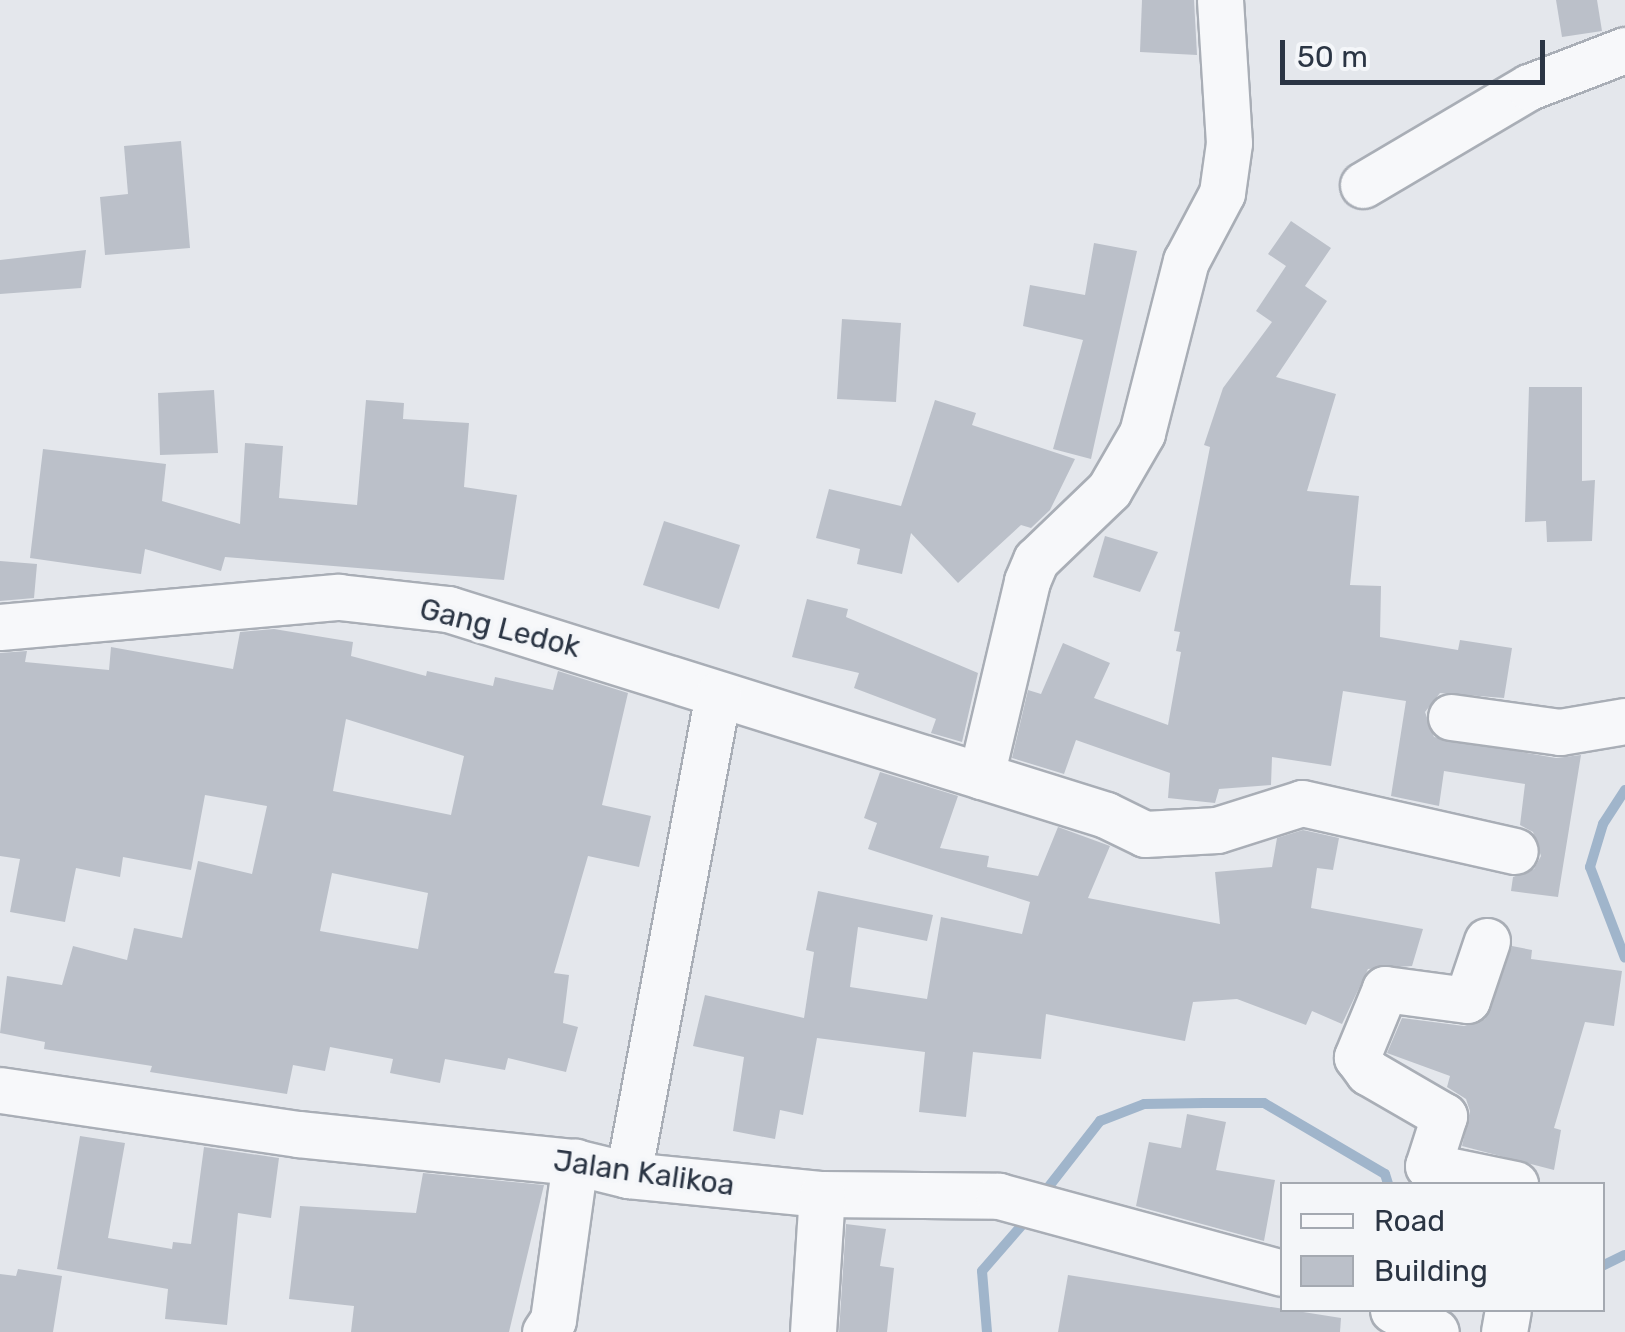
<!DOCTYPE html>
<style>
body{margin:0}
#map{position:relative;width:1625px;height:1332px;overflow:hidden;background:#e4e7ec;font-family:Rubik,sans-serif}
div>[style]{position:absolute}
.stream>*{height:10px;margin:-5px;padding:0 5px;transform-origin:5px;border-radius:5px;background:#a0b5cb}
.building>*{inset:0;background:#bbc0c9}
.roads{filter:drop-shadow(2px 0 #a9aeb6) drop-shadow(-2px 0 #a9aeb6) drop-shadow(0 2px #a9aeb6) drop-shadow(0 -2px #a9aeb6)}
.minor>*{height:45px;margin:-22.5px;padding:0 22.5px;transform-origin:22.5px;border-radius:22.5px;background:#f7f8fa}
span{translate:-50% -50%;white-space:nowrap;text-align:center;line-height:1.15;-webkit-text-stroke:8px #f4f6f9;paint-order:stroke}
.street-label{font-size:30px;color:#2b3544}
.legend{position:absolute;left:1280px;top:1182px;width:325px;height:130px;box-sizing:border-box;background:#f4f6f9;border:2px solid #a4a9b1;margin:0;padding:12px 18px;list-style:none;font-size:30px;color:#2b3544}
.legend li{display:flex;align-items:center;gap:20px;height:50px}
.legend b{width:50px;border:2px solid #a4a9b1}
.scale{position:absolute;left:1280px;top:40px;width:265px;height:45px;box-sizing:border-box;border:5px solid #2b3544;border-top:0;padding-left:12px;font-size:30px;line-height:35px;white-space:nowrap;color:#2b3544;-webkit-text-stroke:8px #f4f6f9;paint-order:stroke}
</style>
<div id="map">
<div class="stream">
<i style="left:1625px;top:790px;width:40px;rotate:122.9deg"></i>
<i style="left:1603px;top:824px;width:45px;rotate:106.8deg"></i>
<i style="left:1590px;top:867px;width:97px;rotate:69deg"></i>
<i style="left:1043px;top:1194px;width:93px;rotate:-52deg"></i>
<i style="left:1100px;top:1121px;width:47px;rotate:-21.1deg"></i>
<i style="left:1144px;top:1104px;width:60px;rotate:-1deg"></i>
<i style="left:1204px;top:1103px;width:60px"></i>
<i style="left:1264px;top:1103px;width:140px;rotate:30.4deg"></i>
<i style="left:1385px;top:1174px;width:10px;rotate:73deg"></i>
<i style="left:1602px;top:1266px;width:25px;rotate:-26deg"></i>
<i style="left:987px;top:1332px;width:61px;rotate:-94.7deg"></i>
<i style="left:982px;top:1271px;width:72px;rotate:-49deg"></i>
</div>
<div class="building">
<i style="clip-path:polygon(1142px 0,1194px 0,1197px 55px,1140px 52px)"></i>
<i style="clip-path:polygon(1556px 0,1597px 0,1602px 31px,1562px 37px)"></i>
<i style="clip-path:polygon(181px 141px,190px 248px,105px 255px,100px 197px,128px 194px,124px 146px)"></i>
<i style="clip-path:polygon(1291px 221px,1331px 248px,1305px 286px,1327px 301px,1276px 377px,1336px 394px,1307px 491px,1359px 496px,1350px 585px,1381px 586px,1380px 637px,1458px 650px,1460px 640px,1512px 648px,1504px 698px,1440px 693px,1425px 712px,1434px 737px,1556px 758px,1581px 755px,1558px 897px,1511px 891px,1513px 877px,1534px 869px,1541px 856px,1533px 832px,1520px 825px,1525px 784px,1444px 771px,1439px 806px,1391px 796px,1406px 701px,1343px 691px,1331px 766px,1272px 757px,1271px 785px,1219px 789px,1215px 803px,1168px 798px,1170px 773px,1076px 740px,1064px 774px,1012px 758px,1028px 690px,1041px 694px,1063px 643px,1110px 663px,1094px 698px,1168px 725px,1181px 652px,1176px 651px,1180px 632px,1174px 631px,1210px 447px,1204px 445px,1223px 388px,1272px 322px,1256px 311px,1286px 266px,1268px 254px)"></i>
<i style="clip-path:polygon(1094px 243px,1137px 251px,1091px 459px,1053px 449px,1083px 340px,1023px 326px,1030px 285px,1085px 295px)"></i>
<i style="clip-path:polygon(86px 250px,81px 288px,0 294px,0 260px)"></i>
<i style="clip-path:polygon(842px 319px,901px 323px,896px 402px,837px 399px)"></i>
<i style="clip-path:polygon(1529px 387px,1582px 387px,1582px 481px,1595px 480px,1592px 541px,1547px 542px,1546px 521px,1525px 522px)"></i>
<i style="clip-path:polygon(214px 390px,218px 453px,160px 455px,158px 393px)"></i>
<i style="clip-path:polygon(366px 400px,404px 403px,403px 419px,469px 423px,464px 487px,517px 495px,504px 580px,225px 557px,221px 571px,145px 549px,141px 574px,30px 558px,43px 449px,166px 464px,162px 501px,240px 524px,245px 443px,283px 446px,279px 498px,357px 505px)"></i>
<i style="clip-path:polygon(935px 400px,976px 413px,972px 425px,1075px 459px,1050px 510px,1031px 528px,1021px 525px,958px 583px,911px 533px,902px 574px,857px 564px,860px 549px,816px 538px,829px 489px,901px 506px)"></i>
<i style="clip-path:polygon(664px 521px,740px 545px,719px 609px,643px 585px)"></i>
<i style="clip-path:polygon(1105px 536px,1158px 552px,1140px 592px,1093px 577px)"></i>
<i style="clip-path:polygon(0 561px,37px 564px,34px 598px,0 601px)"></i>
<i style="clip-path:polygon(807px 599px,848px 609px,846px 617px,978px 673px,962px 742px,931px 733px,936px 719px,854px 688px,859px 673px,792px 657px)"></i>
<i style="clip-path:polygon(evenodd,274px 629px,353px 642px,351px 656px,426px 676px,427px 671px,493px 686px,495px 677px,553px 690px,558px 671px,628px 693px,602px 805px,651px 816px,639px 867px,588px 856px,554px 973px,569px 975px,563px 1023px,578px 1027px,566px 1072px,508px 1058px,505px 1070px,445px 1059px,440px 1083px,390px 1073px,393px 1059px,330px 1047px,325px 1071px,293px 1065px,287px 1094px,150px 1072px,152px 1066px,44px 1049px,45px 1042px,0 1033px,7px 976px,62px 985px,73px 946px,127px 960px,134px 928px,182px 938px,198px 861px,252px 874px,267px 806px,205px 795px,191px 870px,123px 857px,120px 877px,76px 868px,65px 922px,10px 912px,20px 859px,0 856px,0 653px,27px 651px,25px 662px,109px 670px,111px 647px,233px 669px,240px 632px,274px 629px,346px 719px,464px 756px,451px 815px,333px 791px,346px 719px,274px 629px,332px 873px,428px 893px,418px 949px,320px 931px,332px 873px)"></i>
<i style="clip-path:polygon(880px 772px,958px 796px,940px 848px,989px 856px,987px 867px,1038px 876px,1058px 827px,1110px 846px,1088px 898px,1220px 924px,1215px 872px,1272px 867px,1277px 838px,1303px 830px,1339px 838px,1333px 870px,1317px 868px,1311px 908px,1423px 929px,1412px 966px,1368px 969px,1342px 1024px,1312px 1011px,1306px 1025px,1237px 999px,1193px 1002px,1185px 1041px,1046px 1014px,1041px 1059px,973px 1052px,966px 1117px,919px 1112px,925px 1052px,817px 1038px,803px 1115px,780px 1110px,775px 1139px,733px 1131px,744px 1057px,693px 1046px,705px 995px,804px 1018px,814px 952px,806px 950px,818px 891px,933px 915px,927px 941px,858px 927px,850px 987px,927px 999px,941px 917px,1022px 934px,1030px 902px,868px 849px,877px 823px,864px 818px)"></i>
<i style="clip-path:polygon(1512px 946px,1532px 950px,1531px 959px,1622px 971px,1614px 1026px,1585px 1022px,1554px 1128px,1561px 1130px,1554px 1170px,1462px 1146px,1470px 1111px,1466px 1099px,1447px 1087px,1450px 1076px,1387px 1053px,1402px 1018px,1464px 1026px,1485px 1019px)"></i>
<i style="clip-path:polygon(1187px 1114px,1226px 1122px,1216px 1170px,1275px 1180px,1264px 1241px,1136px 1206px,1149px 1142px,1181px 1148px)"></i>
<i style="clip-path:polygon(80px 1136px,125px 1143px,108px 1238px,172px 1249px,173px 1242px,191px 1244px,204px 1147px,279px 1158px,271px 1218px,238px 1213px,227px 1325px,165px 1319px,168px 1289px,57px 1269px)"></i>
<i style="clip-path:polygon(423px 1173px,544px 1185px,509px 1332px,351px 1332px,354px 1306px,289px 1299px,300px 1206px,416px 1213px)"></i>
<i style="clip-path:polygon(846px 1224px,886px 1229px,880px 1266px,894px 1268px,887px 1332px,839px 1332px)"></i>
<i style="clip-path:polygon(18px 1269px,62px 1276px,53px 1332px,0 1332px,0 1274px,16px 1276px)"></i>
<i style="clip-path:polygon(1068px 1275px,1341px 1318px,1340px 1332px,1058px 1332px)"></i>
</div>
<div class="roads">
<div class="minor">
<i style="left:1363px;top:185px;width:193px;rotate:-30.6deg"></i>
<i style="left:1529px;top:87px;width:103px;rotate:-21.1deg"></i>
<i style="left:0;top:627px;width:340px;rotate:-5.1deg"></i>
<i style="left:339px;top:597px;width:110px;rotate:6.3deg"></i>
<i style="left:448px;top:609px;width:689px;rotate:17.38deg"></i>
<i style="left:1106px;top:815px;width:43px;rotate:26deg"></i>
<i style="left:1145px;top:834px;width:72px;rotate:-3.2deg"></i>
<i style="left:1217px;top:830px;width:89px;rotate:-17.6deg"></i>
<i style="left:1302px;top:803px;width:218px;rotate:12.7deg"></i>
<i style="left:1451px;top:717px;width:110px;rotate:7.8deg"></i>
<i style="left:1560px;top:732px;width:66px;rotate:-9.6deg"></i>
<i style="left:981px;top:776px;width:200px;rotate:-76.7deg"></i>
<i style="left:1027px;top:581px;width:23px;rotate:-67deg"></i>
<i style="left:1036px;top:560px;width:101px;rotate:-43.8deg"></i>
<i style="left:1109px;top:490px;width:66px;rotate:-59.9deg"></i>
<i style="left:1142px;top:433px;width:178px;rotate:-75.7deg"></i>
<i style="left:1186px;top:261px;width:77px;rotate:-62.1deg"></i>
<i style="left:1222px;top:193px;width:50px;rotate:-82deg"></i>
<i style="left:1229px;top:143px;width:143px;rotate:-93.6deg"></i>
<i style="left:1487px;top:941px;width:62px;rotate:108.7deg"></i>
<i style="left:1467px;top:1000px;width:83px;rotate:-172.4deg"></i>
<i style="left:1385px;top:989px;width:74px;rotate:112.4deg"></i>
<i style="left:1357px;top:1057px;width:19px;rotate:54deg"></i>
<i style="left:1368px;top:1072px;width:88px;rotate:30.1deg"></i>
<i style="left:1444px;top:1116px;width:52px;rotate:107.7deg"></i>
<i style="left:1428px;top:1166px;width:89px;rotate:11.7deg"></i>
<i style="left:0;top:1090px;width:301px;rotate:8.4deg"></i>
<i style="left:298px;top:1134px;width:278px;rotate:5.8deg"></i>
<i style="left:575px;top:1162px;width:55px;rotate:13.8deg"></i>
<i style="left:628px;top:1175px;width:195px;rotate:5.6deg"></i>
<i style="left:822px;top:1194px;width:177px;rotate:0.6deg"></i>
<i style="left:999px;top:1196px;width:293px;rotate:15.2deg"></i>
<i style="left:628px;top:1175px;width:489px;rotate:-79.4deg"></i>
<i style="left:1393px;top:1310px;width:48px;rotate:27.1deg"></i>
<i style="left:545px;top:1332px;width:14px;rotate:-56deg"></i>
<i style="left:553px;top:1320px;width:160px;rotate:-82.1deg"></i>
<i style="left:813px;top:1332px;width:138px;rotate:-86.3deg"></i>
<i style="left:1504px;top:1332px;width:22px;rotate:-80deg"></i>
</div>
</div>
<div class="street-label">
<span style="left:500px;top:628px;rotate:14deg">Gang Ledok</span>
<span style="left:644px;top:1173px;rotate:8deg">Jalan Kalikoa</span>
</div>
<ul class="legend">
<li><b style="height:12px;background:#f7f8fa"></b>Road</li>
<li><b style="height:28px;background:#bbc0c9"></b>Building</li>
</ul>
<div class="scale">50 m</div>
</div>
